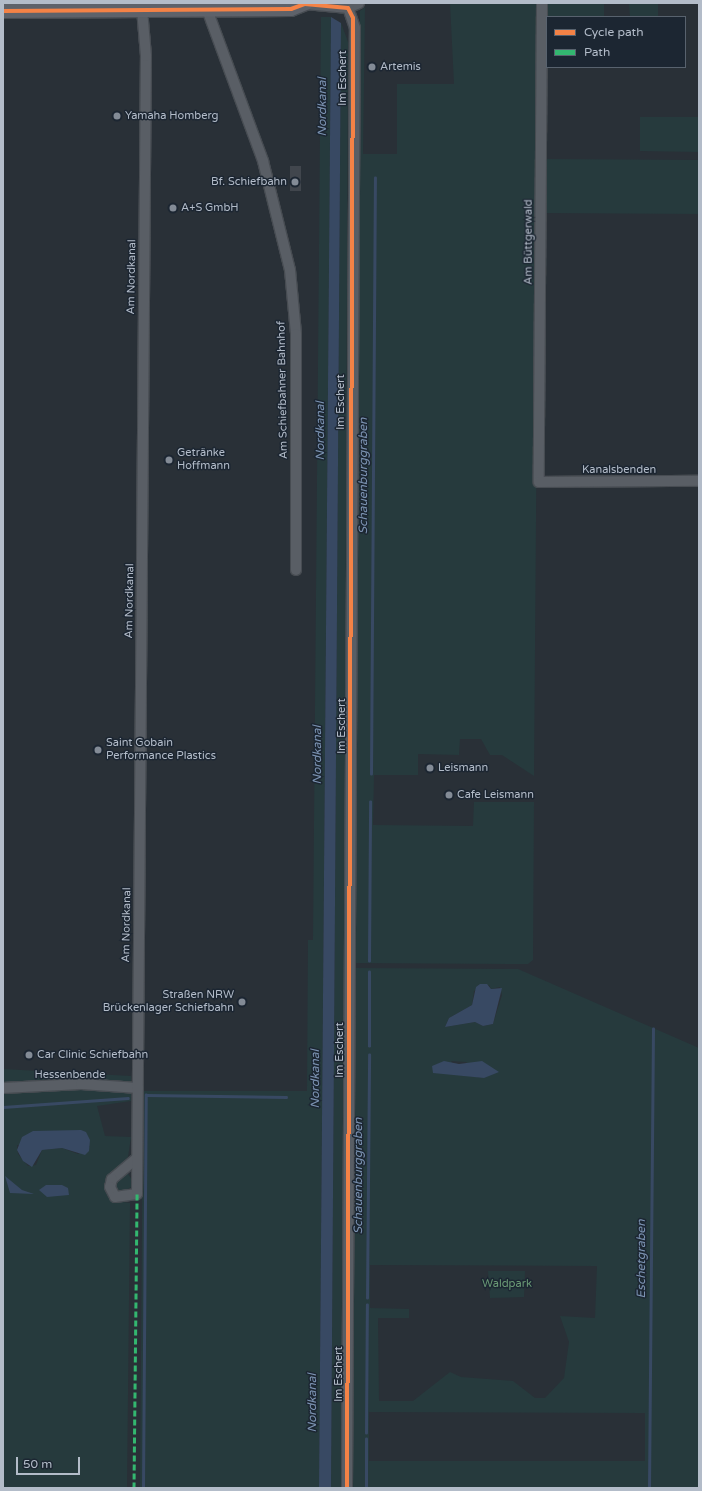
<!DOCTYPE html>
<meta charset="utf-8">
<style>
body{margin:0}
#map{position:relative;width:702px;height:1491px;overflow:hidden;background:#293037;font-family:"Varela Round",sans-serif}
div>[style]{position:absolute}
.green>*{inset:0;background:#263a3d}
.water>*{inset:0;background:#384963}
.stream>*{height:2.5px;margin:-1.25px;padding:0 1.25px;transform-origin:1.25px;border-radius:1.25px;background:#384963}
.building>*{inset:0;background:#41464d}
.roads{filter:drop-shadow(1px 0 #474c52) drop-shadow(-1px 0 #474c52) drop-shadow(0 1px #474c52) drop-shadow(0 -1px #474c52)}
.street>*{height:10px;margin:-5px;padding:0 5px;transform-origin:5px;border-radius:5px;background:#595e65}
.secondary>*{height:14px;margin:-7px;padding:0 7px;transform-origin:7px;border-radius:7px;background:#5e626a}
.quiet>*{height:3px;margin-top:-1.5px;transform-origin:0;background:repeating-linear-gradient(90deg,#33b770 0 6px,transparent 0 9px)}
.cycleway>*{height:4px;margin:-2px;padding:0 2px;transform-origin:2px;border-radius:2px;background:#f48246}
.dots>*{width:11px;height:11px;translate:-50% -50%;box-sizing:border-box;border:2px solid #1c2632;border-radius:50%}
span{translate:-50% -50%;white-space:nowrap;text-align:center;line-height:1.15;-webkit-text-stroke:3px #1c2632;paint-order:stroke}
.poi-label{font-size:11px;color:#b3bcc9}
.left{translate:0 -50%;text-align:left}
.right{translate:-100% -50%;text-align:right}
.street-label{font-size:11px;color:#b3bcc9}
.park-label{font-size:11px;color:#6a9a75}
.water-label{font-size:12px;color:#7b92b1;font-style:italic}
.frame{position:absolute;inset:0;border:4px solid #b3bcc9;pointer-events:none}
.legend{position:absolute;left:546px;top:16px;width:140px;height:52px;box-sizing:border-box;background:#1c2632;border:1px solid #58626e;margin:0;padding:5px 7px;list-style:none;font-size:12px;color:#b3bcc9}
.legend li{display:flex;align-items:center;gap:8px;height:20px}
.legend b{width:20px;border:1px solid #58626e}
.scale{position:absolute;left:16px;top:1457px;width:64px;height:18px;box-sizing:border-box;border:2px solid #b3bcc9;border-top:0;padding-left:5px;font-size:12px;line-height:14px;white-space:nowrap;color:#b3bcc9;-webkit-text-stroke:3px #1c2632;paint-order:stroke}
</style>
<div id="map">
<div class="green">
<i style="clip-path:polygon(450px 3px,540px 3px,534px 776px,502px 755px,490px 755px,481px 739px,460px 739px,459px 755px,418px 754px,418px 775px,374px 775px,373px 825px,473px 826px,474px 802px,534px 802px,533px 960px,528px 964px,354px 963px,360px 11px,365px 7px,363px 154px,397px 154px,397px 84px,454px 84px)"></i>
<i style="clip-path:polygon(545px 3px,604px 3px,604px 17px,547px 17px,547px 53px,545px 53px)"></i>
<i style="clip-path:polygon(629px 3px,658px 3px,658px 17px,630px 17px)"></i>
<i style="clip-path:polygon(321px 17px,331px 17px,319px 1488px,140px 1488px,143px 1091px,307px 1091px,308px 940px,313px 940px)"></i>
<i style="clip-path:polygon(341px 23px,348px 42px,342px 1488px,331px 1488px)"></i>
<i style="clip-path:polygon(640px 117px,699px 117px,699px 152px,640px 151px)"></i>
<i style="clip-path:polygon(544px 159px,699px 160px,699px 214px,543px 213px)"></i>
<i style="clip-path:polygon(evenodd,354px 968px,518px 969px,699px 1048px,699px 1488px,351px 1488px,354px 968px,489px 985px,491px 989px,500px 987px,502px 995px,493px 1024px,483px 1026px,475px 1022px,445px 1027px,449px 1018px,472px 1005px,474px 991px,489px 985px,354px 968px,451px 1061px,466px 1062px,484px 1078px,461px 1075px,451px 1061px,354px 968px,370px 1265px,597px 1266px,595px 1318px,560px 1316px,569px 1342px,564px 1378px,545px 1398px,535px 1398px,513px 1381px,461px 1377px,450px 1372px,413px 1401px,379px 1401px,378px 1318px,409px 1318px,409px 1309px,370px 1308px,370px 1265px,354px 968px,369px 1412px,645px 1413px,645px 1461px,369px 1461px,369px 1412px)"></i>
<i style="clip-path:polygon(evenodd,3px 1069px,131px 1076px,131px 1101px,97px 1106px,105px 1136px,131px 1137px,128px 1157px,111px 1176px,117px 1201px,130px 1203px,127px 1488px,3px 1488px,3px 1069px,17px 1145px,90px 1146px,78px 1154px,62px 1148px,42px 1150px,36px 1165px,28px 1166px,18px 1154px,17px 1145px)"></i>
<i style="clip-path:polygon(127px 1172px,132px 1180px,131px 1187px,124px 1192px,120px 1191px,116px 1187px,118px 1182px)"></i>
<i style="clip-path:polygon(488px 1271px,525px 1271px,524px 1297px,490px 1298px)"></i>
</div>
<div class="water">
<i style="clip-path:polygon(331px 17px,341px 23px,331px 1488px,319px 1488px)"></i>
<i style="clip-path:polygon(480px 984px,487px 984px,491px 989px,502px 988px,493px 1024px,483px 1026px,475px 1022px,445px 1027px,449px 1018px,472px 1005px,476px 987px)"></i>
<i style="clip-path:polygon(444px 1061px,459px 1064px,482px 1061px,499px 1072px,484px 1078px,433px 1073px,432px 1066px)"></i>
<i style="clip-path:polygon(81px 1130px,86px 1132px,90px 1140px,89px 1151px,85px 1155px,62px 1148px,42px 1150px,32px 1167px,23px 1161px,17px 1150px,22px 1137px,33px 1131px)"></i>
<i style="clip-path:polygon(5px 1176px,22px 1190px,34px 1194px,10px 1193px)"></i>
<i style="clip-path:polygon(46px 1185px,62px 1185px,68px 1188px,69px 1195px,47px 1197px,39px 1190px)"></i>
</div>
<div class="stream">
<i style="left:371px;top:774px;width:596px;rotate:-89.62deg"></i>
<i style="left:369px;top:961px;width:159px;rotate:-89.6deg"></i>
<i style="left:369px;top:1046px;width:74px;rotate:-90deg"></i>
<i style="left:3px;top:1107px;width:125px;rotate:-4.1deg"></i>
<i style="left:367px;top:1298px;width:243px;rotate:-89.5deg"></i>
<i style="left:366px;top:1433px;width:128px;rotate:-89.6deg"></i>
<i style="left:143px;top:1488px;width:393px;rotate:-89.6deg"></i>
<i style="left:146px;top:1095px;width:140px;rotate:0.8deg"></i>
<i style="left:366px;top:1488px;width:49px;rotate:-90deg"></i>
<i style="left:649px;top:1488px;width:459px;rotate:-89.5deg"></i>
</div>
<div class="building">
<i style="clip-path:polygon(290px 166px,301px 166px,301px 191px,290px 191px)"></i>
</div>
<div class="roads">
<div class="street">
<i style="left:542px;top:3px;width:479px;rotate:90.4deg"></i>
<i style="left:539px;top:482px;width:160px;rotate:-0.4deg"></i>
<i style="left:205px;top:4px;width:167px;rotate:69.7deg"></i>
<i style="left:263px;top:161px;width:112px;rotate:76.1deg"></i>
<i style="left:290px;top:270px;width:64px;rotate:84.6deg"></i>
<i style="left:296px;top:334px;width:236px;rotate:90deg"></i>
<i style="left:305px;top:4px;width:43px;rotate:5.3deg"></i>
<i style="left:348px;top:8px;width:12px;rotate:-24deg"></i>
<i style="left:3px;top:1088px;width:78px;rotate:-2.9deg"></i>
<i style="left:81px;top:1084px;width:57px;rotate:4deg"></i>
<i style="left:137px;top:1158px;width:33px;rotate:140deg"></i>
<i style="left:112px;top:1179px;width:8px;rotate:104deg"></i>
<i style="left:110px;top:1187px;width:11px;rotate:63deg"></i>
<i style="left:115px;top:1197px;width:22px;rotate:-8deg"></i>
<i style="left:137px;top:1194px;width:1138px;rotate:-89.55deg"></i>
<i style="left:146px;top:56px;width:47px;rotate:-94.9deg"></i>
<i style="left:347px;top:1488px;width:1460px;rotate:-89.69deg"></i>
<i style="left:355px;top:28px;width:21px;rotate:-109deg"></i>
</div>
<div class="secondary">
<i style="left:3px;top:11px;width:288px;rotate:-0.4deg"></i>
<i style="left:291px;top:9px;width:16px;rotate:-22deg"></i>
</div>
</div>
<div class="quiet">
<i style="left:134px;top:1488px;width:294px;rotate:-89.4deg"></i>
</div>
<div class="cycleway">
<i style="left:3px;top:11px;width:288px;rotate:-0.4deg"></i>
<i style="left:291px;top:9px;width:15px;rotate:-20deg"></i>
<i style="left:305px;top:4px;width:43px;rotate:5.3deg"></i>
<i style="left:348px;top:8px;width:11px;rotate:63deg"></i>
<i style="left:353px;top:18px;width:1470px;rotate:90.23deg"></i>
</div>
<div class="dots">
<i style="left:372px;top:67px;background:#838b96"></i>
<i style="left:117px;top:116px;background:#838b96"></i>
<i style="left:295px;top:182px;background:#838b96"></i>
<i style="left:173px;top:208px;background:#838b96"></i>
<i style="left:169px;top:460px;background:#838b96"></i>
<i style="left:98px;top:750px;background:#838b96"></i>
<i style="left:430px;top:768px;background:#838b96"></i>
<i style="left:449px;top:795px;background:#838b96"></i>
<i style="left:242px;top:1002px;background:#838b96"></i>
<i style="left:29px;top:1055px;background:#838b96"></i>
</div>
<div class="poi-label">
<span class="left" style="left:380px;top:67px">Artemis</span>
<span class="left" style="left:125px;top:116px">Yamaha Homberg</span>
<span class="right" style="left:287px;top:182px">Bf. Schiefbahn</span>
<span class="left" style="left:181px;top:208px">A+S GmbH</span>
<span class="left" style="left:177px;top:460px">Getränke<br>Hoffmann</span>
<span class="left" style="left:106px;top:750px">Saint Gobain<br>Performance Plastics</span>
<span class="left" style="left:438px;top:768px">Leismann</span>
<span class="left" style="left:457px;top:795px">Cafe Leismann</span>
<span class="right" style="left:234px;top:1002px">Straßen NRW<br>Brückenlager Schiefbahn</span>
<span class="left" style="left:37px;top:1055px">Car Clinic Schiefbahn</span>
</div>
<div class="street-label">
<span style="left:343px;top:78px;rotate:-90deg">Im Eschert</span>
<span style="left:529px;top:242px;rotate:-90deg">Am Büttgerwald</span>
<span style="left:132px;top:277px;rotate:-89deg">Am Nordkanal</span>
<span style="left:283px;top:390px;rotate:-91deg">Am Schiefbahner Bahnhof</span>
<span style="left:341px;top:402px;rotate:-90deg">Im Eschert</span>
<span style="left:619px;top:470px">Kanalsbenden</span>
<span style="left:130px;top:601px;rotate:-89deg">Am Nordkanal</span>
<span style="left:342px;top:726px;rotate:-90deg">Im Eschert</span>
<span style="left:127px;top:925px;rotate:-89deg">Am Nordkanal</span>
<span style="left:340px;top:1050px;rotate:-90deg">Im Eschert</span>
<span style="left:70px;top:1075px">Hessenbende</span>
<span style="left:339px;top:1374px;rotate:-90deg">Im Eschert</span>
</div>
<div class="park-label">
<span style="left:507px;top:1284px">Waldpark</span>
</div>
<div class="water-label">
<span style="left:323px;top:107px;rotate:-90deg">Nordkanal</span>
<span style="left:321px;top:431px;rotate:-90deg">Nordkanal</span>
<span style="left:364px;top:476px;rotate:-90deg">Schauenburggraben</span>
<span style="left:318px;top:755px;rotate:-90deg">Nordkanal</span>
<span style="left:316px;top:1079px;rotate:-90deg">Nordkanal</span>
<span style="left:359px;top:1176px;rotate:-90deg">Schauenburggraben</span>
<span style="left:642px;top:1259px;rotate:-90deg">Eschetgraben</span>
<span style="left:313px;top:1403px;rotate:-90deg">Nordkanal</span>
</div>
<div class="frame"></div>
<ul class="legend">
<li><b style="height:5px;background:#f48246"></b>Cycle path</li>
<li><b style="height:5px;background:#33b770"></b>Path</li>
</ul>
<div class="scale">50 m</div>
</div>
